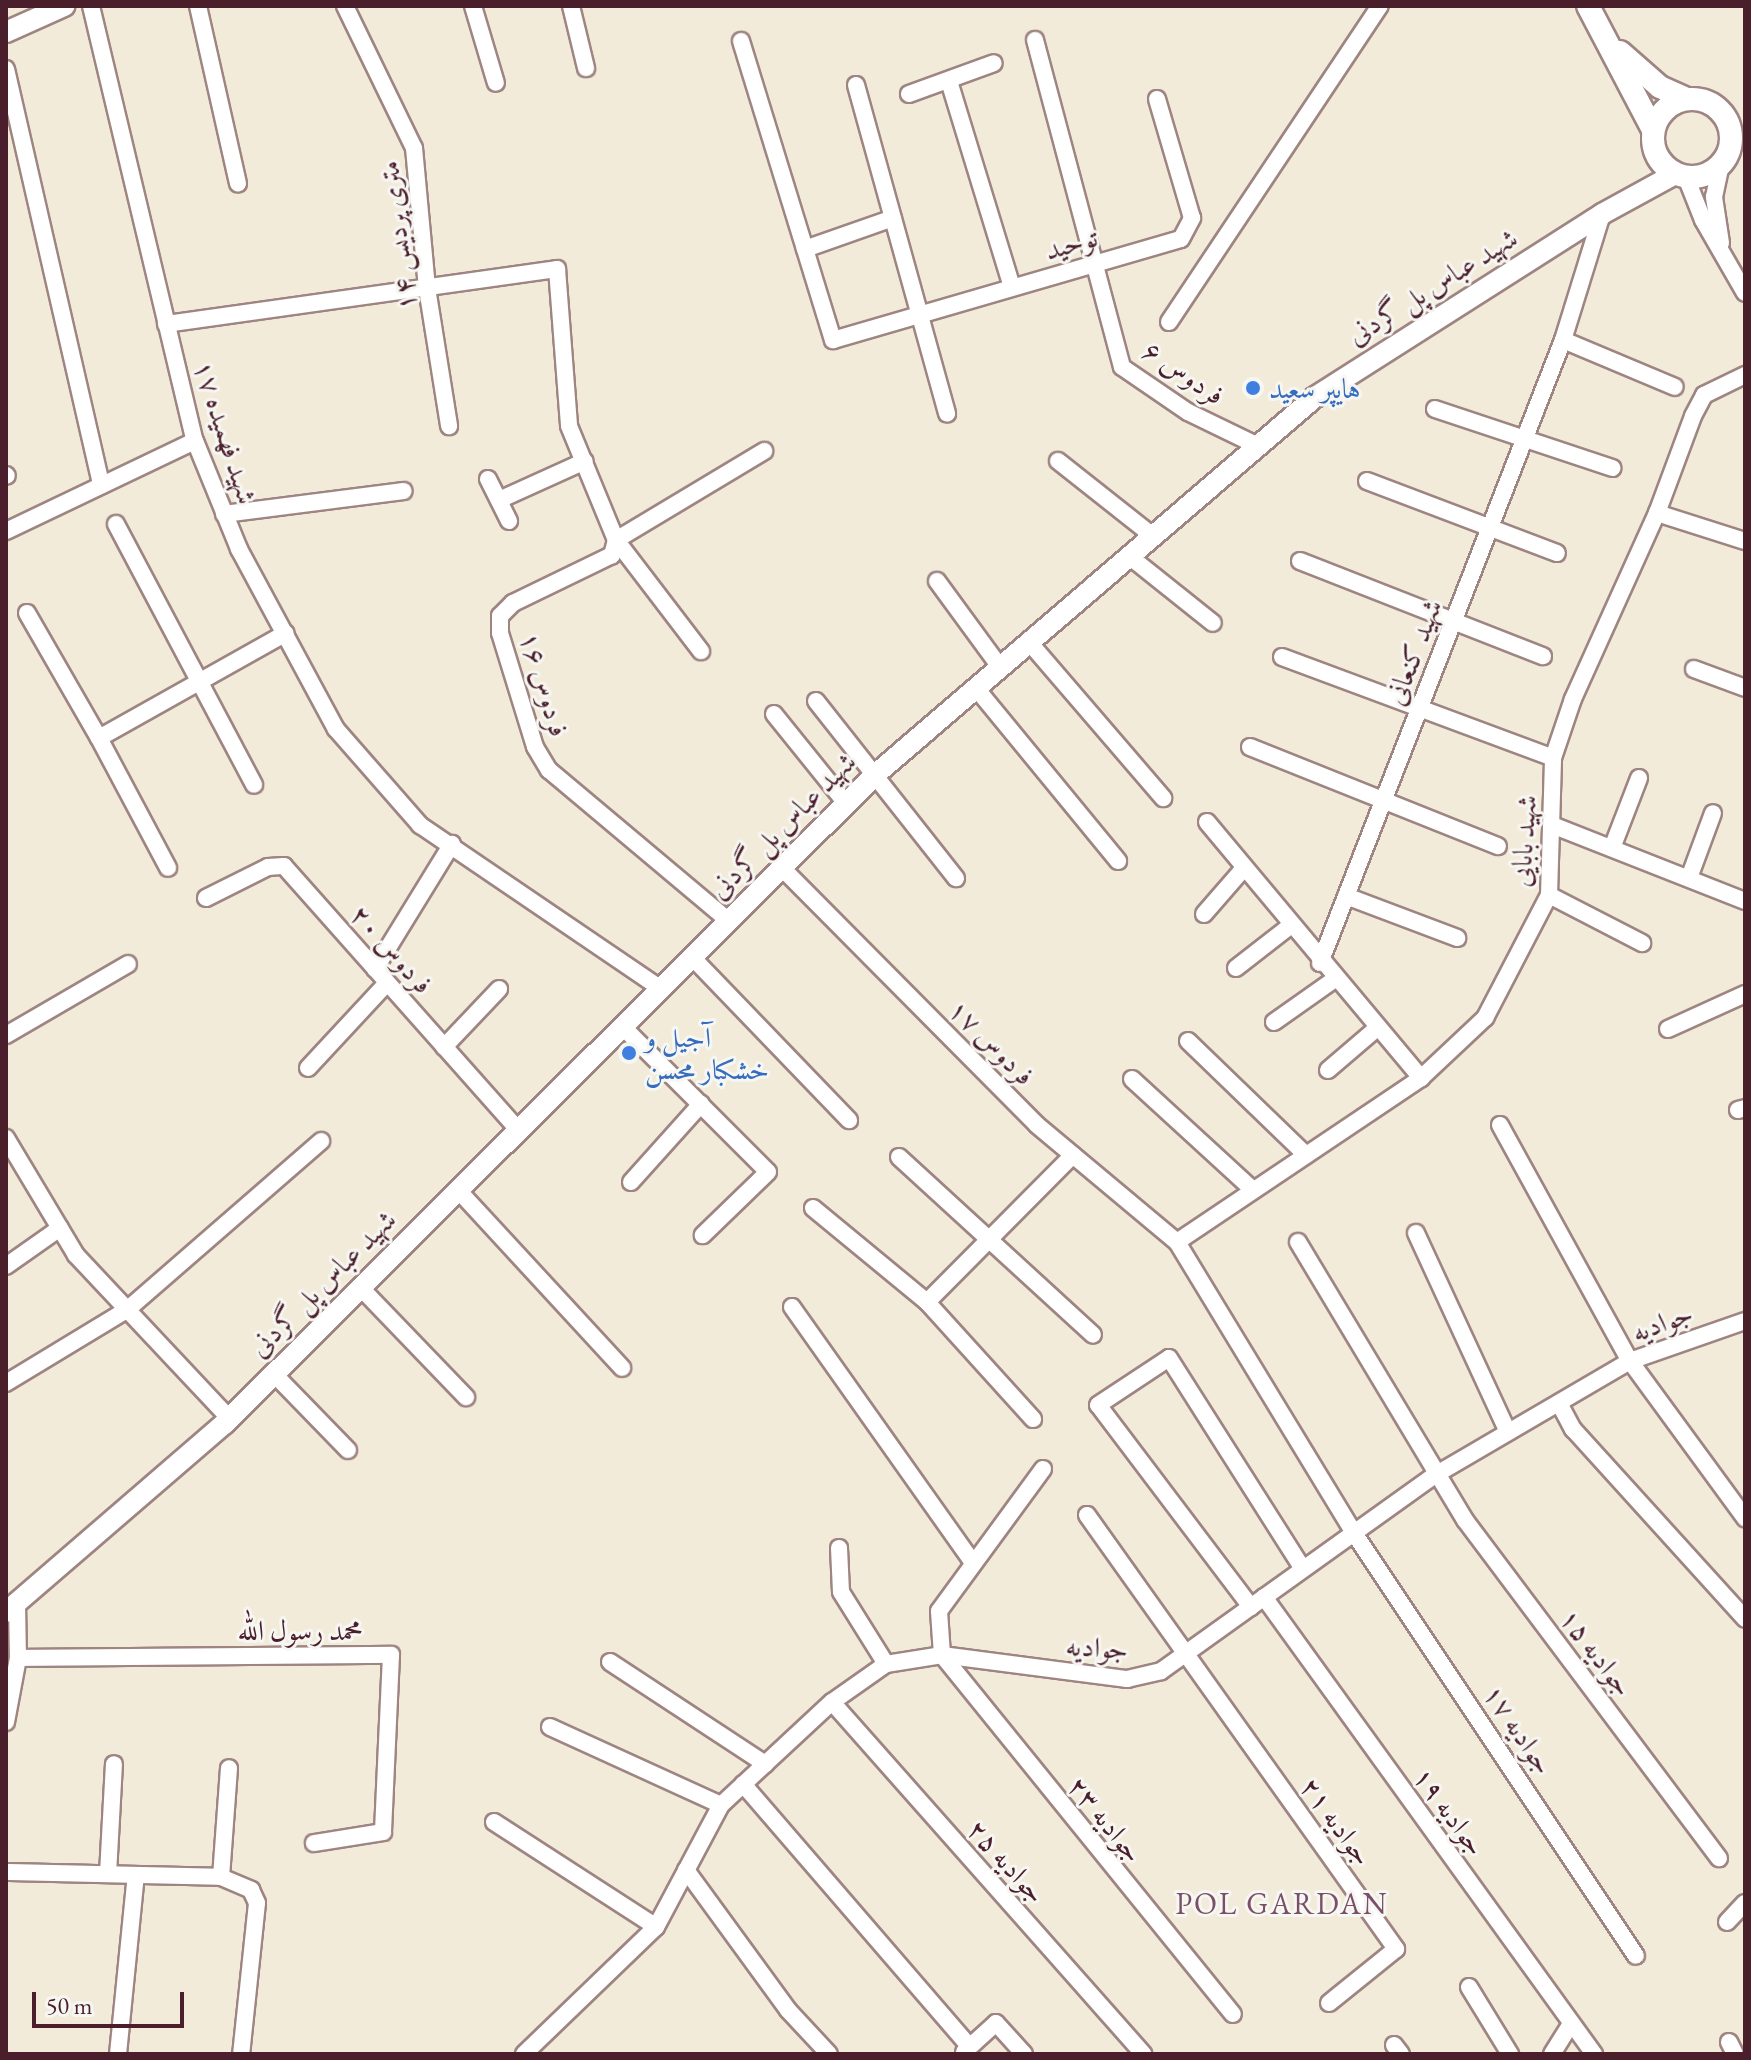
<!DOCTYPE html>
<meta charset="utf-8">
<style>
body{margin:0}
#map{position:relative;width:1751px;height:2060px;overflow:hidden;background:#f3ebda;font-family:"EB Garamond",Amiri,serif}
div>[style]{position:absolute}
.roads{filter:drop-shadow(2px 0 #9e8582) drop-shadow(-2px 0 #9e8582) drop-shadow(0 2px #9e8582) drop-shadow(0 -2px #9e8582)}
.minor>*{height:16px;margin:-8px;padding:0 8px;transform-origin:8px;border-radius:8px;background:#fff}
.tertiary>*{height:20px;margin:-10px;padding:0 10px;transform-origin:10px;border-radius:10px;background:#fff}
.secondary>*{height:22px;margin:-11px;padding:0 11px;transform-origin:11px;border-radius:11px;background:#fff}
.secondary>.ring{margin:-11px;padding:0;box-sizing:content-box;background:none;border:22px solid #fff;border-radius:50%}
.dots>*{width:22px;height:22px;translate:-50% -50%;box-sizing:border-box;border:4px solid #f6f6f2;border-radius:50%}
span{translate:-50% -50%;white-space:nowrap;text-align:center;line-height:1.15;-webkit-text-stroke:6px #f6f6f2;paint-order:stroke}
.street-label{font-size:28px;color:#4a1f2b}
.shop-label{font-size:28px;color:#366cbe}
.left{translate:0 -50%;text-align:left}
.neighbourhood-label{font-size:30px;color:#7b5066;letter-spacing:2px}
.frame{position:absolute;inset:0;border:8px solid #4a1f2b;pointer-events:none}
.scale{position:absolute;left:32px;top:1992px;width:152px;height:36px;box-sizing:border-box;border:4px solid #4a1f2b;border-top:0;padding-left:10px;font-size:24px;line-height:28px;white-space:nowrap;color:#4a1f2b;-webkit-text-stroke:6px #f6f6f2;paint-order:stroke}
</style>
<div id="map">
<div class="roads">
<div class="minor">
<i style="left:91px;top:6px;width:447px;rotate:76.6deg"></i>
<i style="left:195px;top:441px;width:117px;rotate:67.8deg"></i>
<i style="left:239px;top:549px;width:204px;rotate:61.7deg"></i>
<i style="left:336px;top:729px;width:128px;rotate:48.8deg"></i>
<i style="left:420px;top:825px;width:290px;rotate:34.2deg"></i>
<i style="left:198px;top:6px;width:182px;rotate:77.3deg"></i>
<i style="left:345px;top:6px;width:158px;rotate:64.1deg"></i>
<i style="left:414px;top:148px;width:141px;rotate:84.7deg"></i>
<i style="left:427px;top:288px;width:140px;rotate:80.9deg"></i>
<i style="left:473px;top:6px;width:80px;rotate:73.4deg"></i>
<i style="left:571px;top:6px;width:64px;rotate:76.4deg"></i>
<i style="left:1035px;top:40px;width:338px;rotate:75.1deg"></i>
<i style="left:1122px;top:367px;width:80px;rotate:34.3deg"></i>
<i style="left:1188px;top:412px;width:78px;rotate:25.9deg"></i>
<i style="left:741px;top:41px;width:313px;rotate:72.9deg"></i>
<i style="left:833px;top:340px;width:362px;rotate:-16.2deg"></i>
<i style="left:1181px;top:239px;width:24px;rotate:-62deg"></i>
<i style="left:1192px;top:218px;width:124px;rotate:-106.4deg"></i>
<i style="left:6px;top:69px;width:427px;rotate:77.1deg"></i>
<i style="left:949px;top:81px;width:215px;rotate:73deg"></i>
<i style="left:856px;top:85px;width:341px;rotate:74.5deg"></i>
<i style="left:909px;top:94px;width:90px;rotate:-20deg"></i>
<i style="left:1686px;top:177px;width:46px;rotate:68.4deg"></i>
<i style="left:1703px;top:220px;width:84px;rotate:60.1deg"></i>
<i style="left:1721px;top:243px;width:47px;rotate:-98.7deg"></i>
<i style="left:1714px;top:197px;width:33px;rotate:-78deg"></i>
<i style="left:805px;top:249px;width:93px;rotate:-19.4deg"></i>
<i style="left:1169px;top:322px;width:380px;rotate:-56.3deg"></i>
<i style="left:166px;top:324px;width:395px;rotate:-8deg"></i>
<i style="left:557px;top:269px;width:157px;rotate:85.6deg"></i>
<i style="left:569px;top:426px;width:123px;rotate:67.6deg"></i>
<i style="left:616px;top:540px;width:140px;rotate:52.6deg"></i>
<i style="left:1563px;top:340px;width:121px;rotate:22.8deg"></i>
<i style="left:1435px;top:409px;width:187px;rotate:18.4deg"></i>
<i style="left:1058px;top:461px;width:121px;rotate:38.3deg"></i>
<i style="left:6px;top:475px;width:1px;rotate:45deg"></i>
<i style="left:488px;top:479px;width:47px;rotate:63.4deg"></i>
<i style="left:1367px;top:481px;width:203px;rotate:20.8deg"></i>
<i style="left:499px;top:500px;width:94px;rotate:-24.4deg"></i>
<i style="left:1657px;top:513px;width:92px;rotate:17.7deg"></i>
<i style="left:224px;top:514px;width:181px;rotate:-7.3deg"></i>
<i style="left:116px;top:524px;width:295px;rotate:62.1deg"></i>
<i style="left:6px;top:531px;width:209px;rotate:-25.5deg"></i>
<i style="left:616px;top:540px;width:16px;rotate:105deg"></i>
<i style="left:612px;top:555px;width:110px;rotate:154.1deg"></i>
<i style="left:513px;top:603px;width:18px;rotate:135deg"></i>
<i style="left:500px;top:616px;width:17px;rotate:90deg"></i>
<i style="left:500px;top:633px;width:119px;rotate:72.9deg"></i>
<i style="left:535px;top:747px;width:27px;rotate:59deg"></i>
<i style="left:549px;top:770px;width:234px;rotate:40deg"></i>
<i style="left:616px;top:540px;width:173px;rotate:-31deg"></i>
<i style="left:1129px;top:556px;width:107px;rotate:38.6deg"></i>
<i style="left:1300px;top:561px;width:261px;rotate:21.4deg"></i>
<i style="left:937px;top:581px;width:107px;rotate:53.8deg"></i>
<i style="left:27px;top:613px;width:144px;rotate:60.1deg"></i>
<i style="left:99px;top:738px;width:214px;rotate:-29.3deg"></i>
<i style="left:1029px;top:642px;width:206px;rotate:49.3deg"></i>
<i style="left:1282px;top:657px;width:289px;rotate:20.4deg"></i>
<i style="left:1694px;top:669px;width:54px;rotate:20.4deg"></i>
<i style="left:976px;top:688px;width:224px;rotate:50.6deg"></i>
<i style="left:816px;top:701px;width:226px;rotate:51.7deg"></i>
<i style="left:774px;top:714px;width:113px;rotate:51.1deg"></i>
<i style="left:99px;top:738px;width:147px;rotate:62deg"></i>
<i style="left:1250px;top:747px;width:267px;rotate:21.8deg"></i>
<i style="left:1207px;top:822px;width:334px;rotate:50.1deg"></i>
<i style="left:1552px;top:825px;width:207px;rotate:21.5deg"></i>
<i style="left:1612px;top:848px;width:75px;rotate:-68.9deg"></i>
<i style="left:781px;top:867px;width:363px;rotate:45.2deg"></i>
<i style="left:1037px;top:1125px;width:182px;rotate:39.9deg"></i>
<i style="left:1177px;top:1242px;width:341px;rotate:58.7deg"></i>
<i style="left:1354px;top:1533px;width:508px;rotate:56.31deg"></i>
<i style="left:1689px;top:878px;width:69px;rotate:-69.7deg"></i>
<i style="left:1549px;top:895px;width:105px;rotate:27.3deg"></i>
<i style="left:1346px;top:896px;width:119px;rotate:20.7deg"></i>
<i style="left:206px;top:898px;width:69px;rotate:-26.6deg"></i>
<i style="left:268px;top:867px;width:16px;rotate:-4deg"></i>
<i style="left:284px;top:866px;width:353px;rotate:48.4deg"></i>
<i style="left:1204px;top:914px;width:61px;rotate:-49deg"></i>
<i style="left:691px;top:956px;width:228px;rotate:46.1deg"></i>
<i style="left:1320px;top:963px;width:669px;rotate:-68.69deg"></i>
<i style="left:1563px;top:340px;width:132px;rotate:-72.8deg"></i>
<i style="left:1236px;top:968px;width:68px;rotate:-37.9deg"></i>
<i style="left:375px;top:969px;width:147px;rotate:-58.4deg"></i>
<i style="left:1274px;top:1022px;width:75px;rotate:-35.2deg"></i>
<i style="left:622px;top:1026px;width:206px;rotate:45deg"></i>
<i style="left:768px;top:1172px;width:91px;rotate:135.9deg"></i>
<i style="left:1668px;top:1029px;width:85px;rotate:-24.4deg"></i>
<i style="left:6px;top:1035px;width:141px;rotate:-30.2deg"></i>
<i style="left:1188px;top:1041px;width:164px;rotate:44deg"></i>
<i style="left:444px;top:1047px;width:80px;rotate:-46.5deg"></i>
<i style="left:308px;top:1068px;width:116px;rotate:-47.1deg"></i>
<i style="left:1328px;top:1070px;width:65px;rotate:-40.6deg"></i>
<i style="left:1132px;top:1079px;width:164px;rotate:42.5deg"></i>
<i style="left:1738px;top:1110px;width:7px;rotate:-16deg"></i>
<i style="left:1500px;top:1125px;width:269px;rotate:61.2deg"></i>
<i style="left:1630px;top:1361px;width:195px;rotate:53.8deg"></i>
<i style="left:6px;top:1138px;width:136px;rotate:59.1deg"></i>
<i style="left:76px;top:1255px;width:224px;rotate:46.8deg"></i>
<i style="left:899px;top:1157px;width:263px;rotate:42.5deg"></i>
<i style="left:631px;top:1182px;width:105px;rotate:-48.1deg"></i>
<i style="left:458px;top:1190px;width:242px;rotate:47.3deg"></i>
<i style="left:813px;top:1208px;width:148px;rotate:39.5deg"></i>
<i style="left:927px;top:1302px;width:158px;rotate:47.8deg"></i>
<i style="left:1416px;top:1233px;width:219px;rotate:65.2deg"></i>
<i style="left:1177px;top:1242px;width:294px;rotate:-33.9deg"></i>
<i style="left:1421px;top:1078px;width:88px;rotate:-43.2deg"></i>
<i style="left:1485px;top:1018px;width:139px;rotate:-62.5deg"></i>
<i style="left:1549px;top:895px;width:137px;rotate:-88.3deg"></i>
<i style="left:1553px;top:758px;width:62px;rotate:-71.3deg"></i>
<i style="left:1573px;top:699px;width:204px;rotate:-65.7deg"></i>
<i style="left:1657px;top:513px;width:103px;rotate:-69.6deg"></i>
<i style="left:1693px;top:416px;width:24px;rotate:-62deg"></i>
<i style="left:1704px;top:395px;width:46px;rotate:-26deg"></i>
<i style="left:1298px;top:1242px;width:324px;rotate:59deg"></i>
<i style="left:1465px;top:1520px;width:423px;rotate:53.1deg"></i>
<i style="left:6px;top:1266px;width:66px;rotate:-35.1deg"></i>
<i style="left:360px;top:1287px;width:153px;rotate:46.1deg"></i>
<i style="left:927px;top:1302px;width:207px;rotate:-45.2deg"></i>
<i style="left:792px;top:1307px;width:314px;rotate:54.7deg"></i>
<i style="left:274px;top:1374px;width:106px;rotate:45.8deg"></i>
<i style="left:6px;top:1383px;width:143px;rotate:-31.2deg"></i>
<i style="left:128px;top:1309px;width:256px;rotate:-41deg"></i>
<i style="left:1559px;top:1403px;width:30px;rotate:62deg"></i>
<i style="left:1573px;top:1429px;width:256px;rotate:47.8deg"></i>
<i style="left:1043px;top:1469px;width:176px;rotate:126.2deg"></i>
<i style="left:939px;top:1611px;width:44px;rotate:86.1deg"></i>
<i style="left:942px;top:1655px;width:462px;rotate:51deg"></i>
<i style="left:1087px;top:1515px;width:533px;rotate:54.55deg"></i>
<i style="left:1396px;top:1949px;width:86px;rotate:141.1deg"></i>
<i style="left:839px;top:1548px;width:44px;rotate:87.4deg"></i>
<i style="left:841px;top:1592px;width:85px;rotate:58deg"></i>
<i style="left:1264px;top:1597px;width:564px;rotate:54.17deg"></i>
<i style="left:17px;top:1603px;width:55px;rotate:89deg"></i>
<i style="left:18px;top:1658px;width:373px;rotate:-0.5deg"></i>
<i style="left:391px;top:1655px;width:177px;rotate:92.6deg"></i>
<i style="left:383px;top:1832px;width:70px;rotate:170.9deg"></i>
<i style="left:1251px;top:1607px;width:253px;rotate:-127.1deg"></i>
<i style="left:1098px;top:1405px;width:85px;rotate:-33.5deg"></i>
<i style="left:1169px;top:1358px;width:250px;rotate:57.6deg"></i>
<i style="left:610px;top:1662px;width:186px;rotate:33.3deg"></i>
<i style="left:832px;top:1702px;width:470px;rotate:48.5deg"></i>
<i style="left:6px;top:1722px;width:65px;rotate:-79.4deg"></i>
<i style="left:550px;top:1727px;width:188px;rotate:24.5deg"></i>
<i style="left:743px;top:1784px;width:346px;rotate:49.2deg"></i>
<i style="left:494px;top:1822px;width:193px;rotate:32.9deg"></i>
<i style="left:686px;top:1870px;width:173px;rotate:53.9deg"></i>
<i style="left:788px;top:2010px;width:60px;rotate:47deg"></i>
<i style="left:6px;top:1872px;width:215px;rotate:1.3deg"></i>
<i style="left:221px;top:1877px;width:109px;rotate:-85.8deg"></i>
<i style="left:108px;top:1874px;width:110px;rotate:-86.9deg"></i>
<i style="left:221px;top:1877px;width:33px;rotate:23deg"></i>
<i style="left:251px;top:1890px;width:14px;rotate:65deg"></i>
<i style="left:257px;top:1903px;width:152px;rotate:96deg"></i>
<i style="left:1727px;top:1922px;width:26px;rotate:-47deg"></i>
<i style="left:1469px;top:1987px;width:79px;rotate:58.5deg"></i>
<i style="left:1729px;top:2042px;width:13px;rotate:63deg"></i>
<i style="left:1394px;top:2045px;width:11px;rotate:52deg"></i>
<i style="left:964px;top:2052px;width:43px;rotate:-42.2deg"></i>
<i style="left:996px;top:2023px;width:42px;rotate:47.9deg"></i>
<i style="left:118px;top:2054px;width:180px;rotate:-84.3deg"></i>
<i style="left:524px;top:2054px;width:183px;rotate:-43.9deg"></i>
<i style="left:656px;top:1927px;width:138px;rotate:-62deg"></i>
<i style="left:721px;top:1805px;width:151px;rotate:-42.9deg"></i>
<i style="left:832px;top:1702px;width:66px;rotate:-35.1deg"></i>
<i style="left:886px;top:1664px;width:57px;rotate:-9.1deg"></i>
<i style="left:942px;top:1655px;width:187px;rotate:7.4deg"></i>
<i style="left:1127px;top:1679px;width:35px;rotate:-13deg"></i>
<i style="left:1161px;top:1671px;width:337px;rotate:-35.6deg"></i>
<i style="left:1435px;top:1475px;width:226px;rotate:-30.3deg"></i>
<i style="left:1630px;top:1361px;width:122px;rotate:-19.2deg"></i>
<i style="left:1552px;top:2054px;width:36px;rotate:-58deg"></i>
</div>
<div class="tertiary">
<i style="left:6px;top:32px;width:64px;rotate:-24.1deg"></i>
<i style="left:6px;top:1612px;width:288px;rotate:-40.8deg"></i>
<i style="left:224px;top:1424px;width:921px;rotate:-44.91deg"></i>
<i style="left:876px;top:774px;width:579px;rotate:-40.65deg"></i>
<i style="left:1315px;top:397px;width:340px;rotate:-32.5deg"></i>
<i style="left:1602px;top:214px;width:83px;rotate:-28.7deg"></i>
</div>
<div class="secondary">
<i style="left:1588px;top:6px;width:140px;rotate:62.3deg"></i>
<i style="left:1620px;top:52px;width:53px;rotate:41.2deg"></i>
<i style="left:1660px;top:87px;width:27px;rotate:24deg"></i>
<i class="ring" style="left:1653px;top:99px;width:56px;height:56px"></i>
</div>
</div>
<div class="dots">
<i style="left:1253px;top:388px;background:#3f7fe0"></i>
<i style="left:629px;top:1053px;background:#3f7fe0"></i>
</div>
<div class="street-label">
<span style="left:397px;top:236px;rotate:-97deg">۱۴ متری پردیس</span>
<span style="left:1071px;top:243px;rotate:-16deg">توحید</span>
<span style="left:1432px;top:286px;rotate:-32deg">شهید عباس پل گردنی</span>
<span style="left:1184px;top:372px;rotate:34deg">فردوس ۶</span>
<span style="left:226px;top:432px;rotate:72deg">شهید فهمیده ۱۷</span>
<span style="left:1413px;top:652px;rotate:-69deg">شهید کنعانی</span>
<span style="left:545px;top:684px;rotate:73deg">فردوس ۱۶</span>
<span style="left:782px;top:825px;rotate:-45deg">شهید عباس پل گردنی</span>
<span style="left:1523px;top:841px;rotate:-86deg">شهید بابایی</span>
<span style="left:392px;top:949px;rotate:48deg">فردوس ۲۰</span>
<span style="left:992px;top:1042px;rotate:45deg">فردوس ۱۷</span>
<span style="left:322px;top:1283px;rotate:-45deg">شهید عباس پل گردنی</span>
<span style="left:1662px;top:1322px;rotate:-20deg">جوادیه</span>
<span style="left:300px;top:1630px">محمد رسول الله</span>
<span style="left:1097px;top:1647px;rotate:4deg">جوادیه</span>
<span style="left:1597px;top:1652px;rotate:53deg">جوادیه ۱۵</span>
<span style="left:1519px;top:1729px;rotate:56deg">جوادیه ۱۷</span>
<span style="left:1450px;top:1811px;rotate:54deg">جوادیه ۱۹</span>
<span style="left:1106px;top:1819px;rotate:51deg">جوادیه ۲۳</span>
<span style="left:1337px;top:1821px;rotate:54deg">جوادیه ۲۱</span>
<span style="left:1007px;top:1861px;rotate:48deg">جوادیه ۲۵</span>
</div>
<div class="shop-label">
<span class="left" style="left:1269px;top:388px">هایپر سعید</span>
<span class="left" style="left:645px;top:1053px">آجیل و<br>خشکبار محسن</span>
</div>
<div class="neighbourhood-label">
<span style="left:1282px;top:1904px">POL GARDAN</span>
</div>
<div class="frame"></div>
<div class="scale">50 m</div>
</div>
